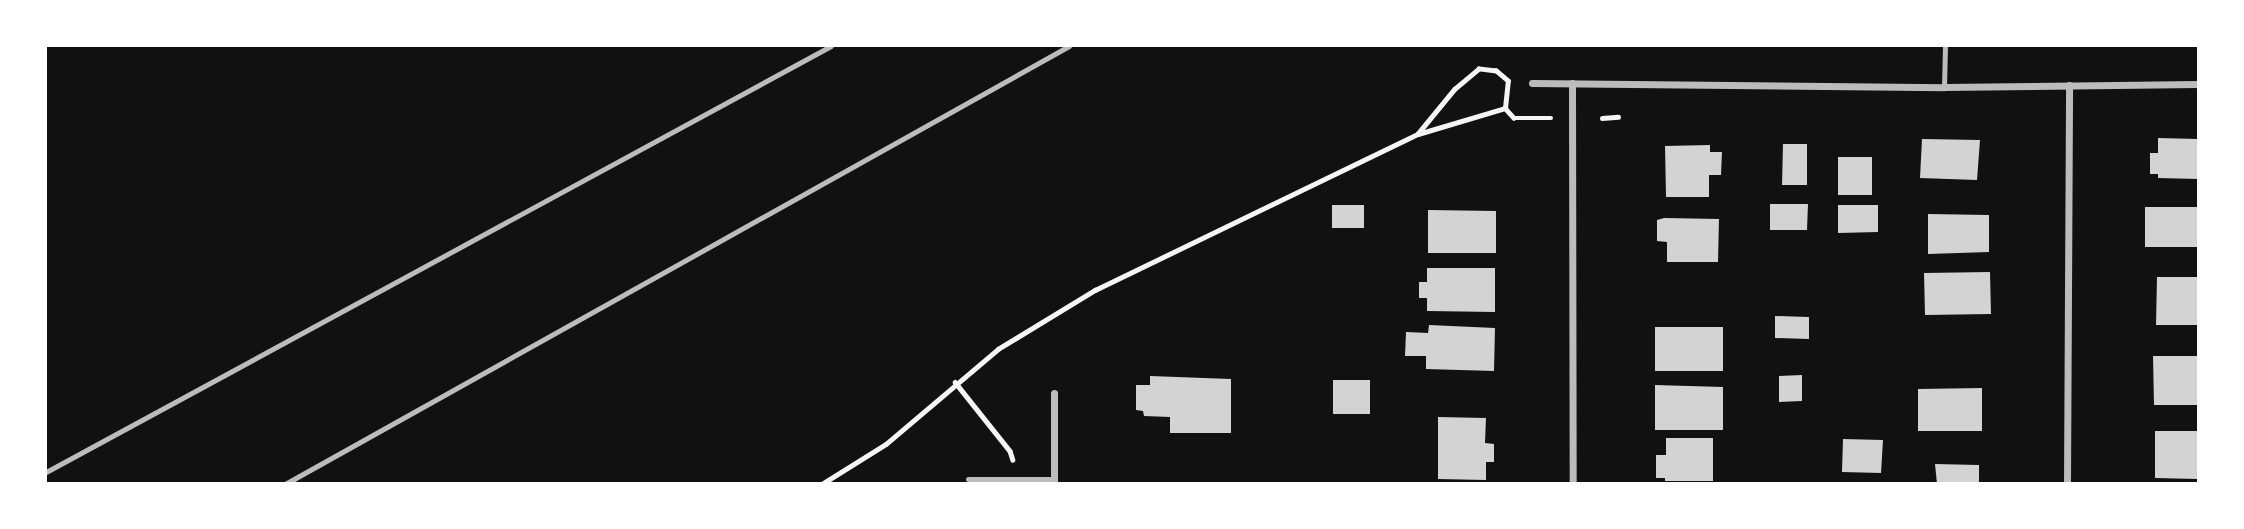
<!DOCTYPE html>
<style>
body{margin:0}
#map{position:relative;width:2244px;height:529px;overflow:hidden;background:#111;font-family:"Space Grotesk",sans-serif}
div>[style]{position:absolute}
.building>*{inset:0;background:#d3d3d3}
.path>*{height:4.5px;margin:-2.25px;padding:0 2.25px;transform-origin:2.25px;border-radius:2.25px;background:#f5f5f5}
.service>*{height:5px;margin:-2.5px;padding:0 2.5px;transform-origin:2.5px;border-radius:2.5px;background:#bcbcbc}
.minor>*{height:7px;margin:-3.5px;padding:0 3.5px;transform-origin:3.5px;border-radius:3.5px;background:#bcbcbc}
span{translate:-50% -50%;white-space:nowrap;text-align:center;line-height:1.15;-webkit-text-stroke:5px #fff;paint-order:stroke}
.frame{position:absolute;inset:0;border:47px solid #fff;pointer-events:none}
</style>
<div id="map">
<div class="building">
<i style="clip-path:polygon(2158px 138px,2198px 139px,2198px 179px,2158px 178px,2158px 174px,2150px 174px,2150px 153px,2158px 153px)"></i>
<i style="clip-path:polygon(1922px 139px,1980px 140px,1977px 180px,1920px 178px)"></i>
<i style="clip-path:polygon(1783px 144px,1807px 144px,1807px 185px,1782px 185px)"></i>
<i style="clip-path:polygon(1710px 145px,1710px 152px,1722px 152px,1721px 175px,1709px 175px,1709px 197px,1666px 197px,1665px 146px)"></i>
<i style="clip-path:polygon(1838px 157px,1872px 157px,1872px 195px,1838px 195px)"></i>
<i style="clip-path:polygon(1770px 204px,1808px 204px,1807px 230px,1770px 230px)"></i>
<i style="clip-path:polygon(1332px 205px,1364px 205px,1364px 228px,1332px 228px)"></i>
<i style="clip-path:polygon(1838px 205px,1878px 205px,1878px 232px,1838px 233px)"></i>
<i style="clip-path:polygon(2145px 207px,2198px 207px,2198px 247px,2145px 247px)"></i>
<i style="clip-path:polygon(1428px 210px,1496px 211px,1496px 253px,1428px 253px)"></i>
<i style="clip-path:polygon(1928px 214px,1989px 215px,1989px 252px,1928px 254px)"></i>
<i style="clip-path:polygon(1664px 218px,1719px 219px,1718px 262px,1667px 262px,1667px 242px,1657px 241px,1657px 220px)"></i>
<i style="clip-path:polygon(1427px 268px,1495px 268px,1495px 312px,1427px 311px,1427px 298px,1419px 298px,1419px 282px,1427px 282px)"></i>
<i style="clip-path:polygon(1990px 272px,1991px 314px,1925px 315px,1924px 273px)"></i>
<i style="clip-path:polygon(2157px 277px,2198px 277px,2198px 325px,2156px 325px)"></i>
<i style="clip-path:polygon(1775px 316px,1809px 317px,1809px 339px,1775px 338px)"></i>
<i style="clip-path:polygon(1429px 325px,1495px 328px,1494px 371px,1426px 369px,1426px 356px,1405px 356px,1406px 332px,1428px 333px)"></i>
<i style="clip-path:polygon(1655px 327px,1723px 327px,1723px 371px,1655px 371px)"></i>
<i style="clip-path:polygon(2153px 356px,2197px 356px,2198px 405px,2154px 405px)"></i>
<i style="clip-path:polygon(1802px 375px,1802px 401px,1779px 402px,1779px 376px)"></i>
<i style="clip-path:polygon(1150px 376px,1231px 379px,1231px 433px,1170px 433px,1170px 417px,1144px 416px,1143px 411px,1136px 410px,1136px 385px,1150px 385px)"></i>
<i style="clip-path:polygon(1333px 380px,1370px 380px,1370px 414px,1333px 414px)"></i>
<i style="clip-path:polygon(1655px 385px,1723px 387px,1723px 430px,1655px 430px)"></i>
<i style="clip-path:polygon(1982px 388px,1982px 431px,1918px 431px,1918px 389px)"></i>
<i style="clip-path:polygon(1438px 417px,1486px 418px,1485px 443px,1494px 444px,1494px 462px,1486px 462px,1486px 480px,1438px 479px)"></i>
<i style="clip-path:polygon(2155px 431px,2198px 431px,2198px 479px,2155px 478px)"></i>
<i style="clip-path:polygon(1666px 438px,1713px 438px,1713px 481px,1665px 481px,1665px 478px,1656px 478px,1656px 455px,1666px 455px)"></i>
<i style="clip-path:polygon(1843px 439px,1883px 440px,1881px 473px,1842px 472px)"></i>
<i style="clip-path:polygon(1935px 464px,1979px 465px,1979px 484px,1937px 484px)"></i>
</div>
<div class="path">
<i style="left:1505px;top:108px;width:13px;rotate:48deg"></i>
<i style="left:1514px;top:118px;width:37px"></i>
<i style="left:1602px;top:118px;width:16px;rotate:-4deg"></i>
<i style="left:955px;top:382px;width:88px;rotate:51.4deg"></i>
<i style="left:1010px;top:451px;width:9px;rotate:72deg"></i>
<i style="left:822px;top:484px;width:75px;rotate:-32deg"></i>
<i style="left:886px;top:444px;width:147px;rotate:-40.3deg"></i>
<i style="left:998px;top:349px;width:114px;rotate:-31.3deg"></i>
<i style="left:1095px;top:290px;width:359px;rotate:-25.8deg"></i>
<i style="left:1418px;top:134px;width:91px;rotate:-16.6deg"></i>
<i style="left:1505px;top:108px;width:27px;rotate:-84deg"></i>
<i style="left:1508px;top:81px;width:16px;rotate:-140deg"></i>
<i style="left:1496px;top:71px;width:17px;rotate:-173deg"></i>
<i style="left:1479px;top:69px;width:31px;rotate:140deg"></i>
<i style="left:1455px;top:89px;width:58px;rotate:129.4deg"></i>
</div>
<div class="service">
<i style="left:1944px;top:87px;width:41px;rotate:-88.6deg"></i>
<i style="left:46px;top:472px;width:893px;rotate:-28.49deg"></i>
<i style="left:968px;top:479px;width:86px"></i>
<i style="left:285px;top:484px;width:898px;rotate:-29.19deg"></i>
</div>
<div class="minor">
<i style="left:1532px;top:83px;width:412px;rotate:0.6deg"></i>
<i style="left:1944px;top:87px;width:254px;rotate:-0.7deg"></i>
<i style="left:1572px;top:83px;width:401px;rotate:89.9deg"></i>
<i style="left:1054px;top:484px;width:91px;rotate:-90deg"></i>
<i style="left:2067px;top:484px;width:399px;rotate:-89.7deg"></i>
</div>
<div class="frame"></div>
</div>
